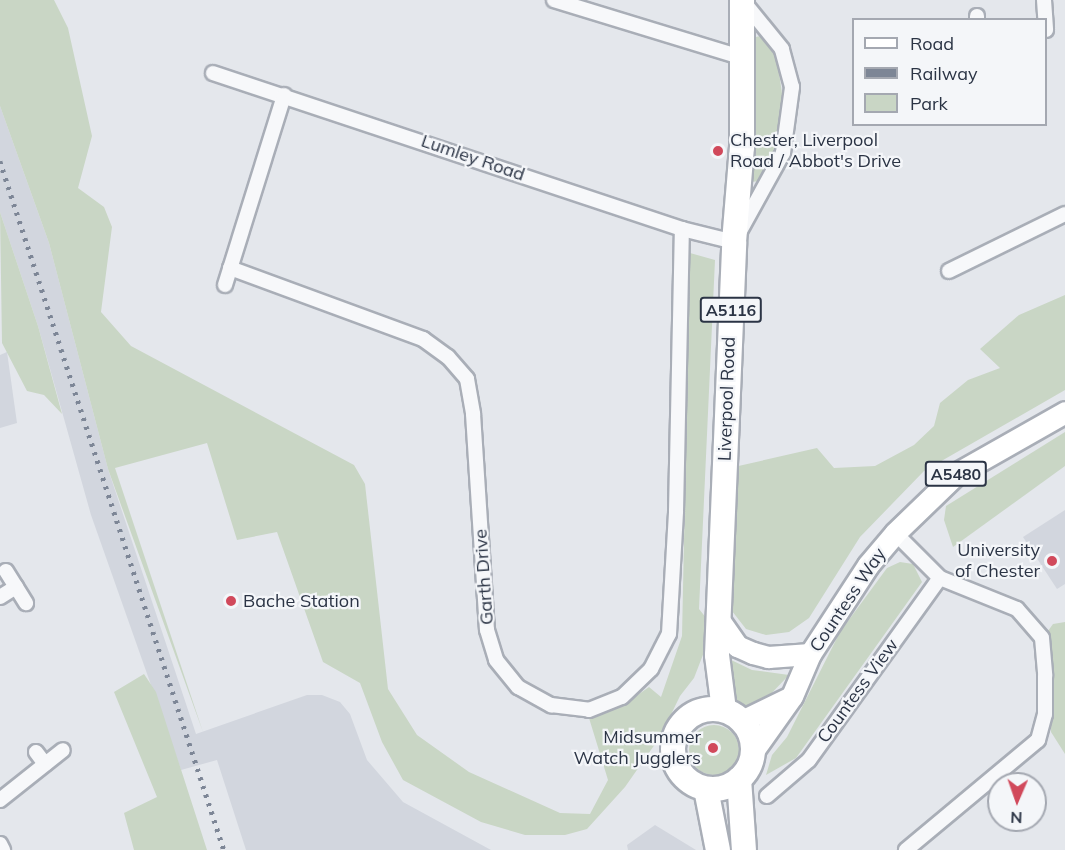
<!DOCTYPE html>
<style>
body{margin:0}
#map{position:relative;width:1065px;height:850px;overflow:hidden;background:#e4e7ec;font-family:Mulish,sans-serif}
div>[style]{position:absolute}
.built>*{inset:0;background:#d2d6de}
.green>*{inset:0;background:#c9d6c5}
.round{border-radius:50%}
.roads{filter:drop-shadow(2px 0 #a9aeb7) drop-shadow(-2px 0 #a9aeb7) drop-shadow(0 2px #a9aeb7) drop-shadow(0 -2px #a9aeb7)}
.street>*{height:14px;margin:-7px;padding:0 7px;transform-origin:7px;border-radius:7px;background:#f7f8fa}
.primary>*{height:21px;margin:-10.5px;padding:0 10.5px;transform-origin:10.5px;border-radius:10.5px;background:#fff}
.highway>*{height:24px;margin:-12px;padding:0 12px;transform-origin:12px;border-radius:12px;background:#fff}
.highway>.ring{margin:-12px;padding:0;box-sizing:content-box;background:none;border:24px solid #fff;border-radius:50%}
.rail>*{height:4.5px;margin-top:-2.25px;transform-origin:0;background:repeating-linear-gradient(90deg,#7d8696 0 3px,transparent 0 9px)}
.dots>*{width:16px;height:16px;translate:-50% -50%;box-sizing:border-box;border:3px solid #f4f6f9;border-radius:50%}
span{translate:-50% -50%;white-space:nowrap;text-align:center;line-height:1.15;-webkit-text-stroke:4.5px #f4f6f9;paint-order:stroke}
.shield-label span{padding:2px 4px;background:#f4f6f9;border:2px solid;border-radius:4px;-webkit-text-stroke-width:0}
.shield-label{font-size:16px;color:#2b3445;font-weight:700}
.poi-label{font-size:18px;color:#2b3445}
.left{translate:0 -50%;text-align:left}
.right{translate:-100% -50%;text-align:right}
.street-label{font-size:18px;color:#2b3445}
.legend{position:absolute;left:852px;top:18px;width:195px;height:108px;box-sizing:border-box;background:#f4f6f9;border:2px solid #a4a8b1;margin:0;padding:8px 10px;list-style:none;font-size:18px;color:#2b3445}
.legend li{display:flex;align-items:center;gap:12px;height:30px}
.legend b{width:30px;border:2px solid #a4a8b1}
.north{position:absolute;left:987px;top:772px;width:60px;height:60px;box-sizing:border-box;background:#f4f6f9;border:2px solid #a4a8b1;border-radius:50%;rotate:182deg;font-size:16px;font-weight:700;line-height:24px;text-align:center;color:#2b3445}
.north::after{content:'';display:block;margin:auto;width:21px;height:27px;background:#d1495b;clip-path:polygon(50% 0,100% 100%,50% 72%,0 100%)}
</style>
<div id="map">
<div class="built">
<i style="clip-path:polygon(0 106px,49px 243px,108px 469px,196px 734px,307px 695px,322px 695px,340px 702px,350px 714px,367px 760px,403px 802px,491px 850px,246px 850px,217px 760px,181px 770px,91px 515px,38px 326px,0 212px)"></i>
<i style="clip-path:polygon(7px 352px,17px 423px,0 428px,0 355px)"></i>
<i style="clip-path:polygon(1065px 510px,1065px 584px,1057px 589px,1023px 537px)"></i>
<i style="clip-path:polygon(655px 825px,696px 850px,628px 850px,627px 845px)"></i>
</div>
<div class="green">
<i style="clip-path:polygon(0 0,54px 0,68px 28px,92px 136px,78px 188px,104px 207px,112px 227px,101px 312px,131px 346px,354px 465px,365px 484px,388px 689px,417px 735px,469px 772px,560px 813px,590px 814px,608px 780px,589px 718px,622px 706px,649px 687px,661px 697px,682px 636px,690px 253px,715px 260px,699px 609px,711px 624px,706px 647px,694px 678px,680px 696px,660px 737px,625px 787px,587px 829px,565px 835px,525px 835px,481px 822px,403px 780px,382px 742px,360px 683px,323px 662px,277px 532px,237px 540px,207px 443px,115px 468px,203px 732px,108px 469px,49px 243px,0 106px)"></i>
<i style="clip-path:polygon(764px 35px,776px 52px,783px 100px,779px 143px,771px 165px,761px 181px,750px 182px,756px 37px)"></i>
<i style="clip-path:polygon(0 212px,38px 326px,62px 414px,44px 395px,27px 391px,2px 343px)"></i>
<i style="clip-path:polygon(1065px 295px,1065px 390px,924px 471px,860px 537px,809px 618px,789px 632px,766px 635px,746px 629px,732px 611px,734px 467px,817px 448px,834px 468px,875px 466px,914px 445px,934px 426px,940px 403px,968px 380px,1000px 368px,980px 349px,1019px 315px)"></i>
<i style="clip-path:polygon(1065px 432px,1065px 466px,953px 547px,944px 520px,946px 506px)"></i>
<i style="clip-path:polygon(900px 562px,913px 564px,922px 582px,796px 758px,766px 775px,772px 755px,787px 737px,840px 632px,887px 568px)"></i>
<i style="clip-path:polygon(1065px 622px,1065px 754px,1051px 732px,1048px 631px,1053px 624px)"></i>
<i style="clip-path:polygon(727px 658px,752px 670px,789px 675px,766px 699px,747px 707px,736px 706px,731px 699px)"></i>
<i style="clip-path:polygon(144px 674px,156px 692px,207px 850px,134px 850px,124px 813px,157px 797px,114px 692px)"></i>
<i class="round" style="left:689px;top:725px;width:50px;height:50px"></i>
</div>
<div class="roads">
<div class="street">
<i style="left:554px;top:0;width:199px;rotate:17deg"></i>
<i style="left:1044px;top:0;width:30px;rotate:86deg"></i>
<i style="left:977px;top:16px;width:4px;rotate:90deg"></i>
<i style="left:213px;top:73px;width:494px;rotate:18.4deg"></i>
<i style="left:682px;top:229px;width:54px;rotate:14deg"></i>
<i style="left:734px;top:242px;width:102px;rotate:-61.2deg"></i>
<i style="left:783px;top:153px;width:67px;rotate:-82.2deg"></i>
<i style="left:792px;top:87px;width:39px;rotate:-105deg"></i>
<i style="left:782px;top:49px;width:62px;rotate:-129.1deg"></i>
<i style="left:230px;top:268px;width:206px;rotate:20.2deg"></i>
<i style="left:423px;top:339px;width:31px;rotate:36deg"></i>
<i style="left:448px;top:357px;width:29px;rotate:49deg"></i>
<i style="left:467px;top:379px;width:36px;rotate:80deg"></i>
<i style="left:473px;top:414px;width:216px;rotate:86.3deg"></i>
<i style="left:487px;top:630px;width:31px;rotate:73deg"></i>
<i style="left:496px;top:660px;width:35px;rotate:51deg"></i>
<i style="left:518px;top:687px;width:38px;rotate:29deg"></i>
<i style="left:551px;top:705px;width:38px;rotate:7deg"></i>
<i style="left:589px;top:710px;width:35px;rotate:-22deg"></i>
<i style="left:622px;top:697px;width:40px;rotate:-44deg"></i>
<i style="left:651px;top:669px;width:39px;rotate:-63deg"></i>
<i style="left:669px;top:634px;width:123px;rotate:-86.7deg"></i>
<i style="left:676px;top:511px;width:282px;rotate:-88.8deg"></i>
<i style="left:949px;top:271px;width:129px;rotate:-26.2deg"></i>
<i style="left:225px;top:285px;width:199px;rotate:-72.7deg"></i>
<i style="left:895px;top:533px;width:64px;rotate:45deg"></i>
<i style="left:940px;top:578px;width:83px;rotate:21.9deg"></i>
<i style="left:1017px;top:609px;width:38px;rotate:49deg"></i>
<i style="left:1042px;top:638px;width:38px;rotate:85deg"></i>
<i style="left:1045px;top:676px;width:38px;rotate:90deg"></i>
<i style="left:1045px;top:714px;width:27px;rotate:105deg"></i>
<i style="left:1038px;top:740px;width:172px;rotate:140.2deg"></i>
<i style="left:6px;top:571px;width:38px;rotate:58deg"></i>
<i style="left:0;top:597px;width:19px;rotate:-32deg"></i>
<i style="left:36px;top:752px;width:15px;rotate:53deg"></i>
<i style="left:767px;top:796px;width:55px;rotate:-40.6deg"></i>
<i style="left:809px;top:760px;width:224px;rotate:-54.3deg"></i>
<i style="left:0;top:800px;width:80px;rotate:-38.4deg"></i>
<i style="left:0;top:844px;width:7px;rotate:63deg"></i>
</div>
<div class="primary">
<i style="left:719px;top:620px;width:32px;rotate:55deg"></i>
<i style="left:737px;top:646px;width:17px;rotate:24deg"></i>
<i style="left:753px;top:653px;width:16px;rotate:15deg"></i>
<i style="left:768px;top:657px;width:42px;rotate:-4.1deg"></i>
<i style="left:742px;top:721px;width:52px;rotate:-26.1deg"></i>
<i style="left:753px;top:751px;width:67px;rotate:-54.7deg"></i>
<i style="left:792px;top:696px;width:46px;rotate:-66.8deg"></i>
<i style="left:810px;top:654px;width:106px;rotate:-56.9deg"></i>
<i style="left:868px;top:565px;width:42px;rotate:-49.8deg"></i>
<i style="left:895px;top:533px;width:85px;rotate:-44deg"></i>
<i style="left:956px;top:474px;width:125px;rotate:-29.6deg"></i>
</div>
<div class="highway">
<i class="ring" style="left:673px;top:709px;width:56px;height:56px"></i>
<i style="left:724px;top:710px;width:55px;rotate:-97.3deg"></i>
<i style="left:717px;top:655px;width:413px;rotate:-87.6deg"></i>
<i style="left:734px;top:242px;width:95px;rotate:-85.2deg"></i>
<i style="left:742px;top:147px;width:147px;rotate:-90deg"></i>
<i style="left:739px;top:779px;width:71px;rotate:86deg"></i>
<i style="left:706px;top:789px;width:62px;rotate:78.9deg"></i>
</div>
</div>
<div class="rail">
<i style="left:0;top:161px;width:724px;rotate:71.99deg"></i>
</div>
<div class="dots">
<i style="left:718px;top:151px;background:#d1495b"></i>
<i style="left:1052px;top:561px;background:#d1495b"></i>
<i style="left:231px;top:601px;background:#d1495b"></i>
<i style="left:713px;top:748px;background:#d1495b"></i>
</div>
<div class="shield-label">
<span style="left:731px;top:310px">A5116</span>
<span style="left:956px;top:474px">A5480</span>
</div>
<div class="poi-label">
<span class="left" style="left:730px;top:151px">Chester, Liverpool<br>Road / Abbot's Drive</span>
<span class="right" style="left:1040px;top:561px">University<br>of Chester</span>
<span class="left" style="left:243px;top:601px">Bache Station</span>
<span class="right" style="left:701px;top:748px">Midsummer<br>Watch Jugglers</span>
</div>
<div class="street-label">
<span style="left:473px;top:158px;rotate:19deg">Lumley Road</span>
<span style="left:727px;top:399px;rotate:-88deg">Liverpool Road</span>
<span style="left:484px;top:577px;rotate:-94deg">Garth Drive</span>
<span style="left:848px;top:600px;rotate:-56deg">Countess Way</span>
<span style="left:858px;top:691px;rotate:-54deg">Countess View</span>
</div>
<ul class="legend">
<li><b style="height:8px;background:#fff"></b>Road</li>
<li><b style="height:8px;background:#7d8696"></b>Railway</li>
<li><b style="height:16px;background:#c9d6c5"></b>Park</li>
</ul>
<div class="north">N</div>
</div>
